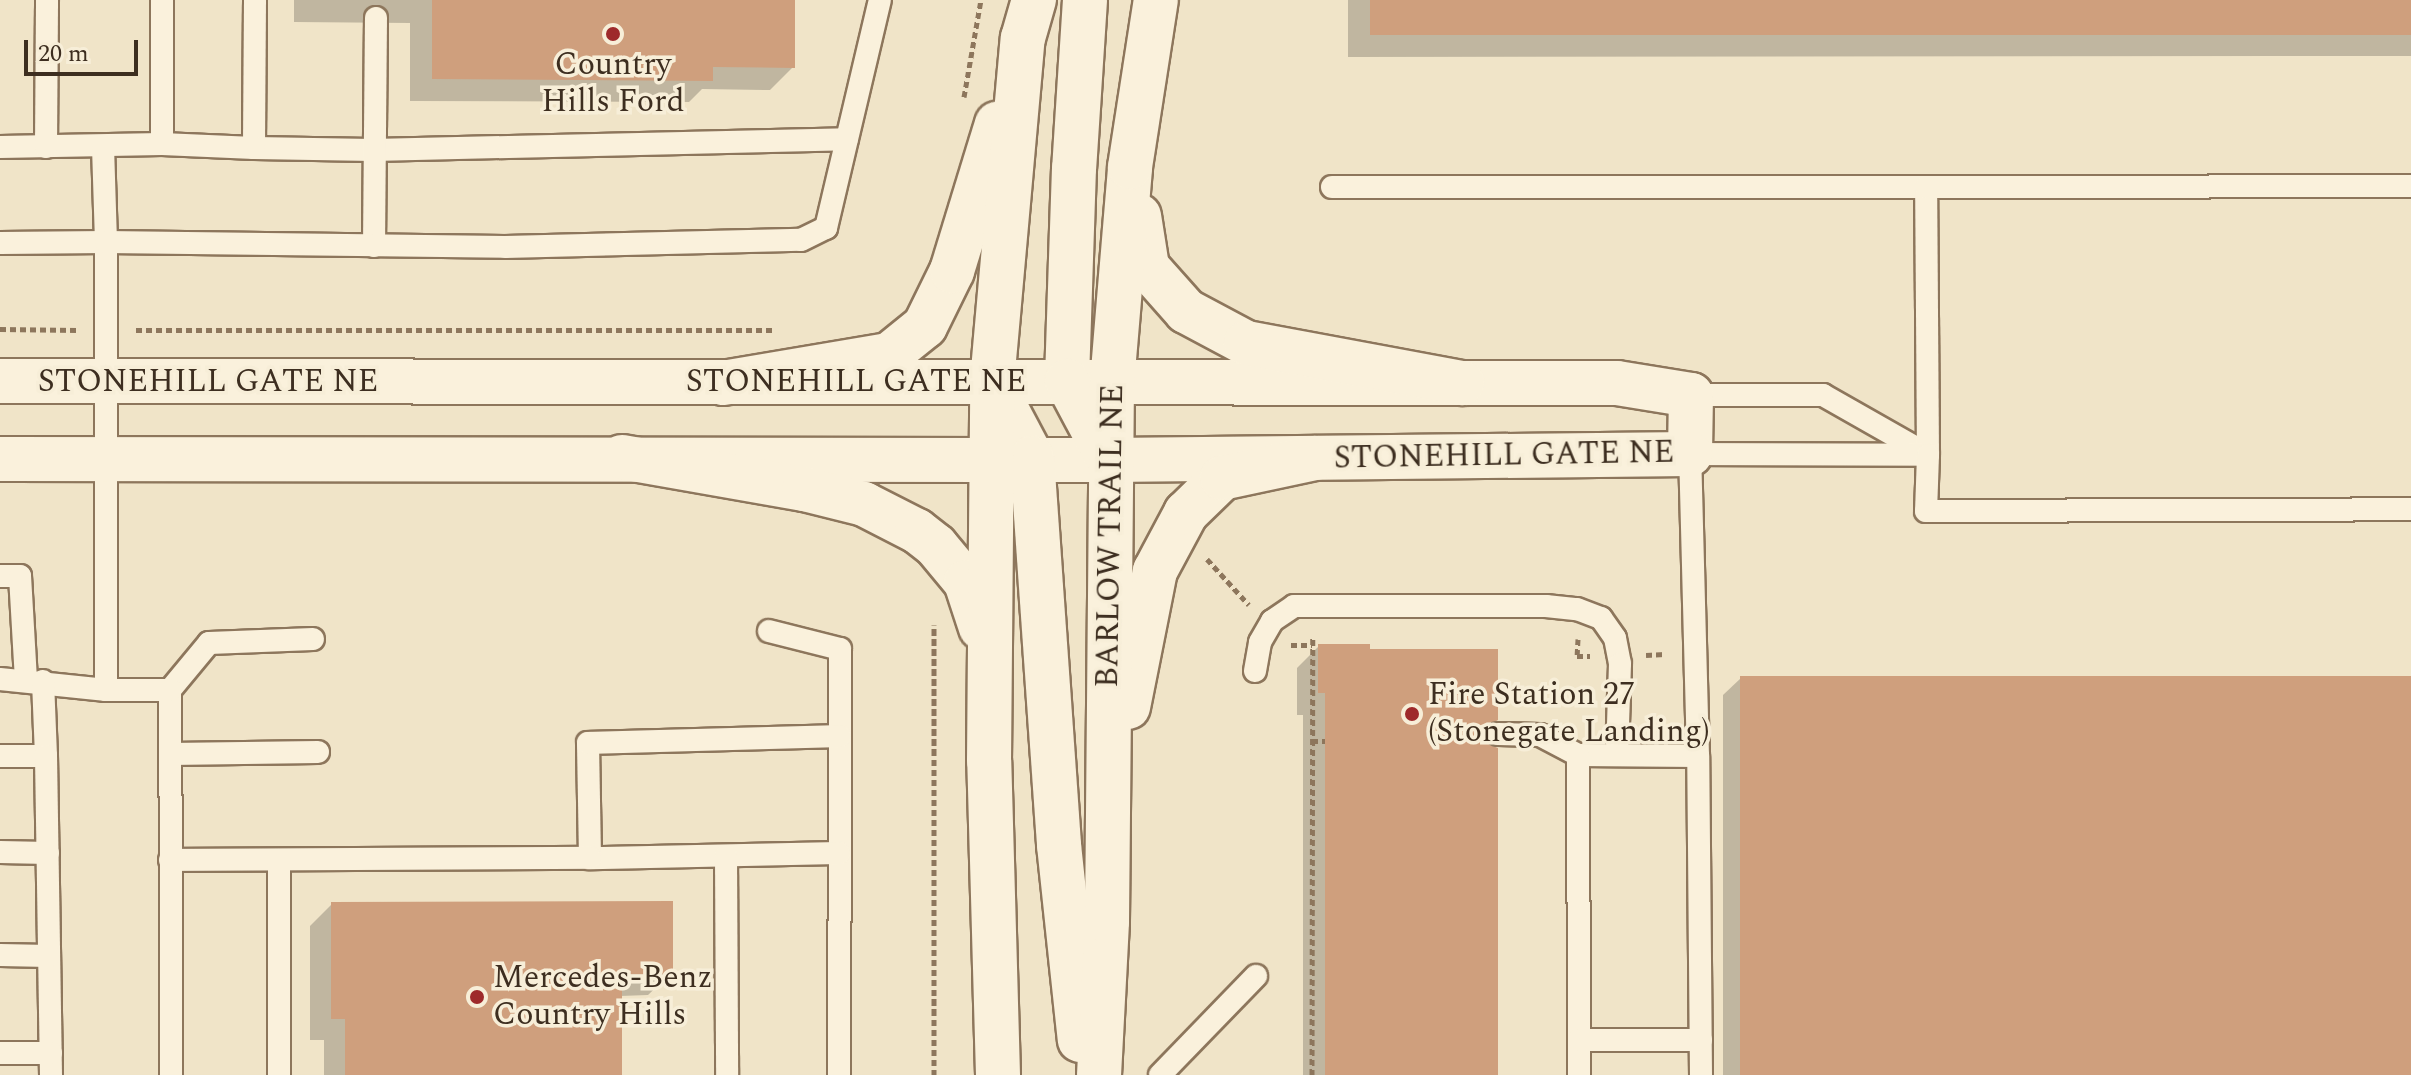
<!DOCTYPE html>
<style>
body{margin:0}
#map{position:relative;width:2411px;height:1075px;overflow:hidden;background:#f0e4c8;font-family:Spectral,serif}
div>[style]{position:absolute}
.shadow>*{inset:0;background:#0003}
.building>*{inset:0;background:#cf9f7d}
.path>*{height:5px;margin-top:-2.5px;transform-origin:0;background:repeating-linear-gradient(90deg,#8d765c 0 6px,transparent 0 10px)}
.roads{filter:drop-shadow(2px 0 #8d765c) drop-shadow(-2px 0 #8d765c) drop-shadow(0 2px #8d765c) drop-shadow(0 -2px #8d765c)}
.service>*{height:22px;margin:-11px;padding:0 11px;transform-origin:11px;border-radius:11px;background:#faf1dc}
.minor>*{height:44px;margin:-22px;padding:0 22px;transform-origin:22px;border-radius:22px;background:#faf1dc}
.secondary>*{height:44px;margin:-22px;padding:0 22px;transform-origin:22px;border-radius:22px;background:#faf1dc}
.dots>*{width:22px;height:22px;translate:-50% -50%;box-sizing:border-box;border:4px solid #f7eed8;border-radius:50%}
span{translate:-50% -50%;white-space:nowrap;text-align:center;line-height:1.15;-webkit-text-stroke:7px #f7eed8;paint-order:stroke}
.poi-label{font-size:32px;color:#3d2e20}
.left{translate:0 -50%;text-align:left}
.street-label{font-size:32px;color:#3d2e20}
.scale{position:absolute;left:24px;top:40px;width:114px;height:36px;box-sizing:border-box;border:4px solid #3d2e20;border-top:0;padding-left:10px;font-size:24px;line-height:28px;white-space:nowrap;color:#3d2e20;-webkit-text-stroke:6px #f7eed8;paint-order:stroke}
</style>
<div id="map">
<div class="shadow">
<i style="clip-path:polygon(294px 0,793px 0,793px 67px,770px 90px,702px 89px,689px 102px,410px 101px,410px 23px,294px 22px)"></i>
<i style="clip-path:polygon(1348px 0,2411px 0,2411px 56px,1348px 57px)"></i>
<i style="clip-path:polygon(1319px 646px,1368px 651px,1496px 719px,1482px 733px,1496px 1075px,1303px 1075px,1303px 715px,1297px 715px,1297px 668px)"></i>
<i style="clip-path:polygon(1741px 678px,2411px 678px,2411px 1075px,1723px 1075px,1723px 695px)"></i>
<i style="clip-path:polygon(332px 904px,671px 973px,648px 995px,620px 996px,620px 1075px,324px 1075px,324px 1040px,310px 1040px,310px 926px)"></i>
</div>
<div class="building">
<i style="clip-path:polygon(432px 0,795px 0,795px 68px,713px 67px,713px 81px,432px 79px)"></i>
<i style="clip-path:polygon(1370px 0,2411px 0,2411px 35px,1370px 35px)"></i>
<i style="clip-path:polygon(1318px 644px,1370px 644px,1370px 649px,1498px 649px,1498px 720px,1487px 726px,1484px 734px,1490px 745px,1498px 748px,1498px 1075px,1325px 1075px,1325px 693px,1318px 693px)"></i>
<i style="clip-path:polygon(1740px 676px,2411px 676px,2411px 1075px,1740px 1075px)"></i>
<i style="clip-path:polygon(673px 901px,673px 974px,622px 975px,622px 1075px,345px 1075px,345px 1019px,331px 1019px,331px 902px)"></i>
</div>
<div class="path">
<i style="left:964px;top:97px;width:98px;rotate:-80.1deg"></i>
<i style="left:0;top:329px;width:78px;rotate:0.7deg"></i>
<i style="left:136px;top:330px;width:638px"></i>
<i style="left:1207px;top:559px;width:62px;rotate:47.6deg"></i>
<i style="left:1578px;top:639px;width:17px;rotate:93deg"></i>
<i style="left:1577px;top:656px;width:13px"></i>
<i style="left:1291px;top:645px;width:21px"></i>
<i style="left:1646px;top:655px;width:19px;rotate:-3deg"></i>
<i style="left:1312px;top:741px;width:13px"></i>
<i style="left:934px;top:1075px;width:450px;rotate:-90deg"></i>
<i style="left:1312px;top:1075px;width:438px;rotate:-89.9deg"></i>
</div>
<div class="roads">
<div class="service">
<i style="left:255px;top:0;width:148px;rotate:90.4deg"></i>
<i style="left:254px;top:148px;width:119px;rotate:1deg"></i>
<i style="left:373px;top:150px;width:474px;rotate:-1.3deg"></i>
<i style="left:162px;top:144px;width:92px;rotate:2.5deg"></i>
<i style="left:0;top:147px;width:162px;rotate:-1.1deg"></i>
<i style="left:162px;top:144px;width:144px;rotate:-90deg"></i>
<i style="left:46px;top:147px;width:147px;rotate:-89.6deg"></i>
<i style="left:1332px;top:187px;width:594px"></i>
<i style="left:0;top:243px;width:106px;rotate:-0.5deg"></i>
<i style="left:106px;top:242px;width:95px;rotate:-91.8deg"></i>
<i style="left:374px;top:246px;width:228px;rotate:-89.5deg"></i>
<i style="left:1691px;top:395px;width:132px"></i>
<i style="left:1823px;top:395px;width:120px;rotate:29.6deg"></i>
<i style="left:1928px;top:455px;width:268px;rotate:-90.4deg"></i>
<i style="left:1926px;top:187px;width:485px;rotate:-0.1deg"></i>
<i style="left:0;top:576px;width:20px"></i>
<i style="left:20px;top:576px;width:103px;rotate:86.7deg"></i>
<i style="left:769px;top:631px;width:73px;rotate:14.2deg"></i>
<i style="left:840px;top:649px;width:426px;rotate:90.1deg"></i>
<i style="left:1255px;top:671px;width:29px;rotate:-80deg"></i>
<i style="left:1260px;top:642px;width:24px;rotate:-60deg"></i>
<i style="left:1272px;top:621px;width:27px;rotate:-34deg"></i>
<i style="left:1294px;top:606px;width:252px"></i>
<i style="left:1546px;top:606px;width:31px;rotate:6deg"></i>
<i style="left:1577px;top:609px;width:26px;rotate:21deg"></i>
<i style="left:1601px;top:618px;width:24px;rotate:55deg"></i>
<i style="left:1615px;top:638px;width:26px;rotate:79deg"></i>
<i style="left:1620px;top:664px;width:91px;rotate:91.9deg"></i>
<i style="left:0;top:679px;width:107px;rotate:5.9deg"></i>
<i style="left:43px;top:681px;width:75px;rotate:87.7deg"></i>
<i style="left:170px;top:690px;width:61px;rotate:-50.3deg"></i>
<i style="left:209px;top:643px;width:104px;rotate:-2.2deg"></i>
<i style="left:1498px;top:734px;width:42px;rotate:1.4deg"></i>
<i style="left:1540px;top:735px;width:43px;rotate:27.8deg"></i>
<i style="left:1578px;top:755px;width:120px;rotate:0.5deg"></i>
<i style="left:170px;top:754px;width:148px;rotate:-0.8deg"></i>
<i style="left:1578px;top:755px;width:320px;rotate:89.8deg"></i>
<i style="left:0;top:756px;width:46px"></i>
<i style="left:46px;top:756px;width:319px;rotate:89.1deg"></i>
<i style="left:0;top:852px;width:48px;rotate:1.2deg"></i>
<i style="left:839px;top:853px;width:249px;rotate:178.8deg"></i>
<i style="left:590px;top:858px;width:115px;rotate:-91deg"></i>
<i style="left:588px;top:743px;width:252px;rotate:-1.6deg"></i>
<i style="left:726px;top:856px;width:219px;rotate:89.7deg"></i>
<i style="left:170px;top:860px;width:420px;rotate:-0.3deg"></i>
<i style="left:279px;top:860px;width:215px;rotate:90deg"></i>
<i style="left:0;top:955px;width:49px;rotate:1.2deg"></i>
<i style="left:1579px;top:1040px;width:122px"></i>
<i style="left:0;top:1053px;width:51px"></i>
<i style="left:171px;top:1075px;width:385px;rotate:-90.1deg"></i>
<i style="left:170px;top:690px;width:64px;rotate:180deg"></i>
<i style="left:106px;top:690px;width:448px;rotate:-90deg"></i>
<i style="left:106px;top:242px;width:399px;rotate:0.7deg"></i>
<i style="left:505px;top:247px;width:296px;rotate:-1.4deg"></i>
<i style="left:801px;top:240px;width:28px;rotate:-26deg"></i>
<i style="left:826px;top:228px;width:234px;rotate:-76.7deg"></i>
<i style="left:1160px;top:1075px;width:138px;rotate:-45.9deg"></i>
<i style="left:1701px;top:1075px;width:319px;rotate:-90.5deg"></i>
<i style="left:1698px;top:756px;width:302px;rotate:-91.5deg"></i>
<i style="left:1690px;top:454px;width:238px;rotate:0.2deg"></i>
<i style="left:1928px;top:455px;width:56px;rotate:92deg"></i>
<i style="left:1926px;top:511px;width:485px;rotate:-0.2deg"></i>
</div>
<div class="minor">
<i style="left:0;top:381px;width:1617px;rotate:0.07deg"></i>
<i style="left:1617px;top:383px;width:75px;rotate:9.2deg"></i>
<i style="left:1691px;top:395px;width:59px;rotate:91deg"></i>
<i style="left:1690px;top:454px;width:581px;rotate:179.41deg"></i>
<i style="left:1109px;top:460px;width:1109px;rotate:-179.95deg"></i>
</div>
<div class="secondary">
<i style="left:1085px;top:0;width:168px;rotate:93.7deg"></i>
<i style="left:1074px;top:168px;width:213px;rotate:91.9deg"></i>
<i style="left:1067px;top:381px;width:87px;rotate:62deg"></i>
<i style="left:1139px;top:216px;width:52px;rotate:81.1deg"></i>
<i style="left:1147px;top:267px;width:59px;rotate:48.4deg"></i>
<i style="left:1186px;top:311px;width:68px;rotate:28.1deg"></i>
<i style="left:1246px;top:343px;width:220px;rotate:10.5deg"></i>
<i style="left:723px;top:383px;width:168px;rotate:-9.6deg"></i>
<i style="left:889px;top:355px;width:46px;rotate:-38.9deg"></i>
<i style="left:925px;top:326px;width:61px;rotate:-63.9deg"></i>
<i style="left:952px;top:271px;width:154px;rotate:-73deg"></i>
<i style="left:995px;top:388px;width:79px;rotate:62.1deg"></i>
<i style="left:1032px;top:458px;width:388px;rotate:86deg"></i>
<i style="left:1059px;top:845px;width:196px;rotate:83.9deg"></i>
<i style="left:622px;top:457px;width:185px;rotate:10deg"></i>
<i style="left:804px;top:489px;width:62px;rotate:14deg"></i>
<i style="left:864px;top:504px;width:59px;rotate:27deg"></i>
<i style="left:917px;top:531px;width:24px;rotate:38deg"></i>
<i style="left:936px;top:546px;width:47px;rotate:50.2deg"></i>
<i style="left:966px;top:582px;width:48px;rotate:71.9deg"></i>
<i style="left:1128px;top:707px;width:139px;rotate:-78.8deg"></i>
<i style="left:1155px;top:571px;width:66px;rotate:-61.9deg"></i>
<i style="left:1186px;top:513px;width:50px;rotate:-44.2deg"></i>
<i style="left:1222px;top:478px;width:95px;rotate:-12.1deg"></i>
<i style="left:998px;top:1075px;width:314px;rotate:-91.6deg"></i>
<i style="left:989px;top:761px;width:379px;rotate:-89.5deg"></i>
<i style="left:992px;top:382px;width:345px;rotate:-84.9deg"></i>
<i style="left:1023px;top:38px;width:40px;rotate:-74deg"></i>
<i style="left:1099px;top:1075px;width:154px;rotate:-87deg"></i>
<i style="left:1107px;top:921px;width:538px;rotate:-89.47deg"></i>
<i style="left:1112px;top:383px;width:217px;rotate:-85.2deg"></i>
<i style="left:1130px;top:167px;width:169px;rotate:-81.2deg"></i>
</div>
</div>
<div class="dots">
<i style="left:613px;top:34px;background:#9e2a2b"></i>
<i style="left:1412px;top:714px;background:#9e2a2b"></i>
<i style="left:477px;top:997px;background:#9e2a2b"></i>
</div>
<div class="poi-label">
<span style="left:613px;top:84px">Country<br>Hills Ford</span>
<span class="left" style="left:1428px;top:714px">Fire Station 27<br>(Stonegate Landing)</span>
<span class="left" style="left:493px;top:997px">Mercedes-Benz<br>Country Hills</span>
</div>
<div class="street-label">
<span style="left:208px;top:382px">STONEHILL GATE NE</span>
<span style="left:856px;top:382px">STONEHILL GATE NE</span>
<span style="left:1504px;top:456px;rotate:-1deg">STONEHILL GATE NE</span>
<span style="left:1111px;top:536px;rotate:-89deg">BARLOW TRAIL NE</span>
</div>
<div class="scale">20 m</div>
</div>
